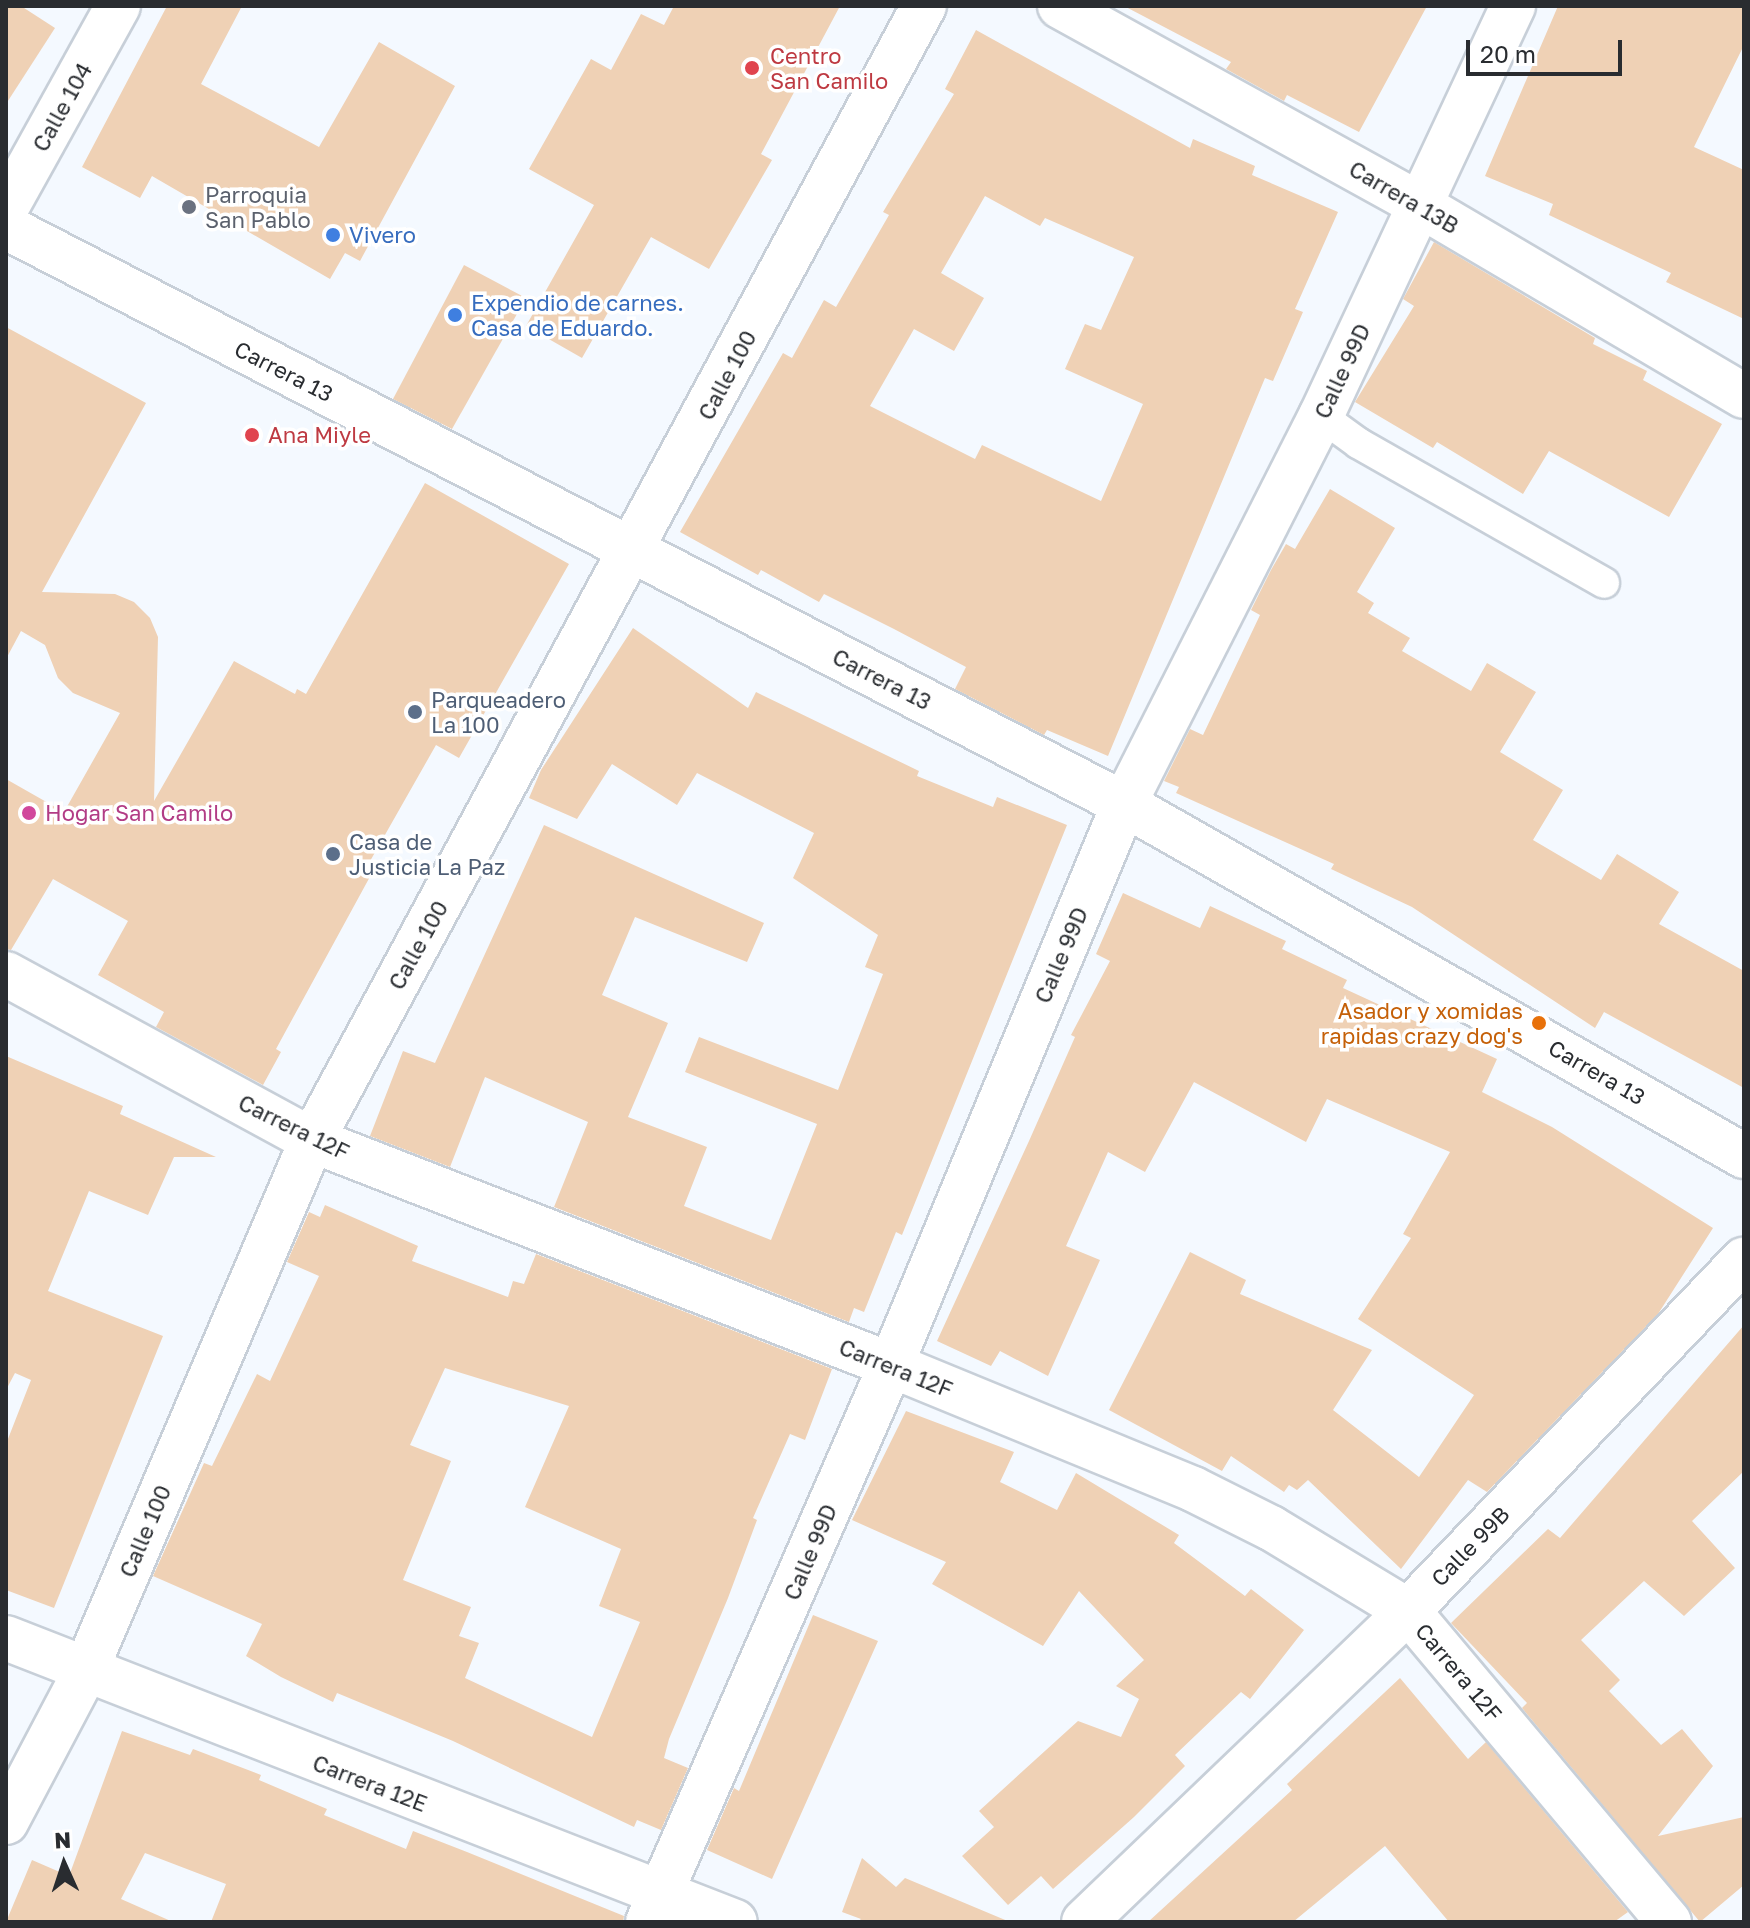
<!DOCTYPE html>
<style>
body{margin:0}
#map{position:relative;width:1750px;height:1928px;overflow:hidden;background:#f4f9ff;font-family:"Golos Text",sans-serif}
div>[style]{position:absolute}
.building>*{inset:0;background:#efd1b5}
.roads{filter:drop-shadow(2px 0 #c7cfd8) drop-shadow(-2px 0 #c7cfd8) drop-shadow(0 2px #c7cfd8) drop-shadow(0 -2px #c7cfd8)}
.lane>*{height:30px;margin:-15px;padding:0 15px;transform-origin:15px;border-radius:15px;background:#fff}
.street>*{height:44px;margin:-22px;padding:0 22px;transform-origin:22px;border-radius:22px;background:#fff}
.secondary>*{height:44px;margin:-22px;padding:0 22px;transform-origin:22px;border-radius:22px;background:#fff}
.dots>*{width:22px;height:22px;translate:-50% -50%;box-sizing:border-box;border:4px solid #fff;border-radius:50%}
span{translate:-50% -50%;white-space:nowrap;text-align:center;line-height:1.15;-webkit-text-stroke:7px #fff;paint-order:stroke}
.health-label{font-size:22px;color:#be3a42}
.left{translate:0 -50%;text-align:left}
.street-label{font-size:22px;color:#292c30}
.worship-label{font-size:22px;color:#5b616d}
.shop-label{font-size:22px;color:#366cbe}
.service-label{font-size:22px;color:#4e5e75}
.hotel-label{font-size:22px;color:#b23c85}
.food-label{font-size:22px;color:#c56008}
.right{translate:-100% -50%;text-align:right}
.frame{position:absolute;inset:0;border:8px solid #292c30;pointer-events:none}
.north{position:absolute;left:24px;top:1824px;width:80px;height:80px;-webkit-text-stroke:6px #fff;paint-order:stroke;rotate:357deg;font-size:22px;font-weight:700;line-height:32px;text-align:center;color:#292c30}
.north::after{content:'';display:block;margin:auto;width:28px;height:36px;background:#292c30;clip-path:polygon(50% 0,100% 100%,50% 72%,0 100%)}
.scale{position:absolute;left:1466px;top:40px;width:156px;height:36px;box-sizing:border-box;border:4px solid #292c30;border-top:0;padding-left:10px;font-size:24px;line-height:28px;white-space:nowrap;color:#292c30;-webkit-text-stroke:6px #fff;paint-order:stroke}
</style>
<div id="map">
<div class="building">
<i style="clip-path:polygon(6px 6px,21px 6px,55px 28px,6px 104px)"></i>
<i style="clip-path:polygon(167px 6px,242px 6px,201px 84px,319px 147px,379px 42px,455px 86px,360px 261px,345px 253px,330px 279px,152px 176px,140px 198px,82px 167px)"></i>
<i style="clip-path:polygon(674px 6px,840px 6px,761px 154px,772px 160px,709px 269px,651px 237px,582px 358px,526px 326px,594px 205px,529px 169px,591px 59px,611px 70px,641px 14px,664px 25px)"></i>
<i style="clip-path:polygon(1124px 6px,1427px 6px,1359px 132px,1287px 95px,1284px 101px,1226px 69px,1231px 62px)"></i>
<i style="clip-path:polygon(1558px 6px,1744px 6px,1744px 45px,1694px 147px,1744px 170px,1744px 319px,1666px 282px,1671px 273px,1549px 215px,1553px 204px,1485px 176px)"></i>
<i style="clip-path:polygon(evenodd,976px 30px,1190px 148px,1193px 139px,1255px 166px,1252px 175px,1338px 212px,1295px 309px,1303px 312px,1273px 381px,1265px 378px,1108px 756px,1047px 730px,1044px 735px,955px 689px,966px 667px,894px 629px,824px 594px,819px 602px,761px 570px,758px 575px,680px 532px,783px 353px,792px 358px,824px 300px,836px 307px,889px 215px,883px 212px,954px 94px,945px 89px,976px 30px,985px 196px,1040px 226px,1045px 218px,1134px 257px,1101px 330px,1085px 324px,1065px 369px,1143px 404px,1101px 501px,982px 445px,975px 459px,870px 406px,914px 329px,954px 351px,984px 298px,941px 273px,985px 196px)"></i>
<i style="clip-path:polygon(1434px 242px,1595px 338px,1593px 344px,1647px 371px,1643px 380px,1722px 424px,1669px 517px,1549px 451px,1523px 494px,1437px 442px,1433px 448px,1355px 402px,1414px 306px,1403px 299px)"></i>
<i style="clip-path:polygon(464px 265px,526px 298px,452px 429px,393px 399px)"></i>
<i style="clip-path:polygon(6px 327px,146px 403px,42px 592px,115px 594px,134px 602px,150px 618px,158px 637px,154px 801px,234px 661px,295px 694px,297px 689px,306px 694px,425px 483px,569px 564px,459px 758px,436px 745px,365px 870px,372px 873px,276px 1049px,281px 1052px,263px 1085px,156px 1027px,164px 1012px,98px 975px,128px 921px,53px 879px,11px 950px,6px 949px,6px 779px,64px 812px,120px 713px,73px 693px,58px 678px,45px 645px,21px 631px,6px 659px)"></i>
<i style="clip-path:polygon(1330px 489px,1395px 528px,1357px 592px,1374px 603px,1368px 613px,1410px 638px,1402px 651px,1471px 691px,1487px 663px,1536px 692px,1500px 752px,1563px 790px,1533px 840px,1601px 880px,1617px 854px,1679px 892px,1659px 924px,1744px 971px,1744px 1088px,1604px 1012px,1595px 1028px,1412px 907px,1331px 869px,1334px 864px,1176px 793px,1179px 787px,1164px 781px,1190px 729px,1203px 735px,1260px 615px,1251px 610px,1271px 570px,1286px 544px,1295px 549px)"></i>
<i style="clip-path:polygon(633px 628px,748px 708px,756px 692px,919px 771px,917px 776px,993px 807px,997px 797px,1067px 825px,902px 1235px,896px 1232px,864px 1312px,854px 1308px,849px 1322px,554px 1207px,588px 1122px,485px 1077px,450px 1167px,370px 1136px,403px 1051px,435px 1063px,544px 825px,764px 923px,747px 962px,635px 917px,602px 995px,668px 1023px,628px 1117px,707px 1147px,684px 1206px,771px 1240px,817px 1124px,685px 1072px,699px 1037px,838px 1090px,883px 974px,865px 967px,878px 935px,793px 878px,814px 833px,697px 773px,677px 805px,612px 764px,577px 819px,529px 798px,541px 770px)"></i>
<i style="clip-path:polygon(1123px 893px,1200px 928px,1210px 906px,1286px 941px,1282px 949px,1347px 980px,1343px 988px,1497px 1059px,1482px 1092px,1552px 1127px,1713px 1228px,1658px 1314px,1487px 1492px,1468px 1480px,1401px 1569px,1308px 1480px,1297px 1490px,1289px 1485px,1284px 1492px,1231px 1456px,1222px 1471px,1109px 1410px,1190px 1252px,1246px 1280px,1240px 1294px,1372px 1350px,1333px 1410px,1419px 1477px,1474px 1395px,1358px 1319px,1411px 1238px,1403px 1234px,1450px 1152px,1327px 1099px,1306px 1142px,1194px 1082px,1145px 1172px,1108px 1152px,1066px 1246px,1100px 1260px,1048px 1376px,1000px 1351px,991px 1366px,937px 1341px,1029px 1141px,1075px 1037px,1071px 1035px,1110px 961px,1096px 954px)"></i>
<i style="clip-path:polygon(6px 1056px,123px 1106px,120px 1114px,216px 1157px,174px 1157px,148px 1215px,89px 1191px,48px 1291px,163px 1336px,54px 1608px,6px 1590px,6px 1444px,31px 1380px,15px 1373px,6px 1390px)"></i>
<i style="clip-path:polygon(evenodd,325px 1205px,418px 1246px,412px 1261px,508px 1297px,513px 1281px,524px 1284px,536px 1254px,832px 1369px,805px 1440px,790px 1434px,753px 1518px,757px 1520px,728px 1598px,669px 1739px,664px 1758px,688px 1768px,661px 1830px,637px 1820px,634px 1827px,453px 1741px,337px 1693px,333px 1702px,281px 1677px,246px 1656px,262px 1624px,153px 1576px,204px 1463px,212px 1466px,257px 1374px,270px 1381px,319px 1276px,287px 1262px,309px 1212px,320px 1217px,325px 1205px,445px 1368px,569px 1406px,525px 1507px,621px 1549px,599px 1606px,640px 1622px,592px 1737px,465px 1678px,479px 1643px,459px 1636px,471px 1607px,403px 1580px,451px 1461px,410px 1445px,445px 1368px)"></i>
<i style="clip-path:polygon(1744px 1325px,1744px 1471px,1692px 1521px,1735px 1568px,1684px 1616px,1644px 1581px,1581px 1640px,1620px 1680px,1609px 1691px,1661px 1745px,1682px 1729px,1713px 1766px,1658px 1836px,1744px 1817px,1744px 1885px,1700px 1922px,1522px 1708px,1527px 1703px,1451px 1623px,1548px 1529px,1560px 1538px)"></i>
<i style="clip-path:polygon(906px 1411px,1014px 1452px,1000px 1482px,1057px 1510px,1076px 1473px,1179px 1535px,1174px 1543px,1245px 1596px,1251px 1589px,1304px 1630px,1250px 1699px,1241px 1692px,1175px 1755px,1185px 1766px,1134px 1817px,1053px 1889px,1041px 1876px,1008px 1905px,962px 1856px,994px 1827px,979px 1811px,1078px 1721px,1121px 1737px,1139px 1699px,1116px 1686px,1144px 1660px,1079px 1591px,1043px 1646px,932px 1584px,946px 1562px,852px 1520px)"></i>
<i style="clip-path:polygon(813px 1615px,878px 1641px,772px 1879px,707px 1850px,734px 1788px,739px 1791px)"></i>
<i style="clip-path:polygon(1400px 1678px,1468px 1759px,1486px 1742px,1628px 1912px,1614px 1922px,1449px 1922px,1385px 1846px,1293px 1922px,1148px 1922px,1292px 1790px,1287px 1784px)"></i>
<i style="clip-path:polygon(122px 1731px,190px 1755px,193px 1749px,261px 1775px,259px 1780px,327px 1809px,324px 1815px,406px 1849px,413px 1831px,467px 1852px,624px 1916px,623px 1922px,211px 1922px,226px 1884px,145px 1853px,121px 1899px,173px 1922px,6px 1922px,32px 1860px,69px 1876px)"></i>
<i style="clip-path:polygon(862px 1858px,896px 1887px,905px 1878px,1010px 1922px,857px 1922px,861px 1919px,842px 1912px)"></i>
</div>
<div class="roads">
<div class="lane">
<i style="left:1321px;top:416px;width:46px;rotate:36.1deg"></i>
<i style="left:1358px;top:443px;width:283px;rotate:29.6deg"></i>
</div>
<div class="street">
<i style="left:1060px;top:6px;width:409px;rotate:28.9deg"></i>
<i style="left:1418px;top:204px;width:378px;rotate:30.5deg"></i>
<i style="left:6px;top:208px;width:231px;rotate:-61deg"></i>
<i style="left:6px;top:974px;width:348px;rotate:28.5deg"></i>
<i style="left:312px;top:1140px;width:621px;rotate:21.24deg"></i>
<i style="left:891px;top:1365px;width:326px;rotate:22.3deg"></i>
<i style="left:1193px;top:1489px;width:87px;rotate:26.6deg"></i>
<i style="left:1271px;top:1528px;width:160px;rotate:31.2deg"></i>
<i style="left:1408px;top:1611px;width:406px;rotate:50deg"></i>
<i style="left:6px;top:1638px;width:782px;rotate:21.28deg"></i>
<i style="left:6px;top:1822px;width:170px;rotate:-62.2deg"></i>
<i style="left:85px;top:1672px;width:578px;rotate:-66.89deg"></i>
<i style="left:312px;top:1140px;width:1289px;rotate:-61.65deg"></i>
<i style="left:648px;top:1922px;width:608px;rotate:-66.43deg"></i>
<i style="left:891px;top:1365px;width:607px;rotate:-67.45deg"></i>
<i style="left:1124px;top:804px;width:435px;rotate:-63.1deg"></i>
<i style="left:1321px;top:416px;width:453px;rotate:-64.9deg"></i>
<i style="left:1084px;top:1922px;width:449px;rotate:-43.8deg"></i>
<i style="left:1408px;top:1611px;width:486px;rotate:-46.3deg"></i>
</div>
<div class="secondary">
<i style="left:6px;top:227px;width:1258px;rotate:27.3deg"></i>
<i style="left:1124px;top:804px;width:713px;rotate:29.59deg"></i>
</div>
</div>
<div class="dots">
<i style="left:752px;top:68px;background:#e0444e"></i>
<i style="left:189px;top:207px;background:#6b7280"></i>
<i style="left:333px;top:235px;background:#3f7fe0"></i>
<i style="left:455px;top:315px;background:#3f7fe0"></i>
<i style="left:252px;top:435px;background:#e0444e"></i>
<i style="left:415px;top:712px;background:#5c6f8a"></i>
<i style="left:29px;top:813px;background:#d1479c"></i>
<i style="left:333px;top:854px;background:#5c6f8a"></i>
<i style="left:1539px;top:1023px;background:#e8710a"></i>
</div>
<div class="health-label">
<span class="left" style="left:770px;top:68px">Centro<br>San Camilo</span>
<span class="left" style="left:268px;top:435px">Ana Miyle</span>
</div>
<div class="street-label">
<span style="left:62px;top:107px;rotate:-61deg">Calle 104</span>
<span style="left:1404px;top:197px;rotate:30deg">Carrera 13B</span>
<span style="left:284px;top:371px;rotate:27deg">Carrera 13</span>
<span style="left:1342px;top:371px;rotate:-65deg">Calle 99D</span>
<span style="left:727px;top:375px;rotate:-62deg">Calle 100</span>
<span style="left:882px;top:679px;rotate:27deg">Carrera 13</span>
<span style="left:418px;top:945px;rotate:-61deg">Calle 100</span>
<span style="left:1061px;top:955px;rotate:-67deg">Calle 99D</span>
<span style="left:1597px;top:1072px;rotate:30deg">Carrera 13</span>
<span style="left:294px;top:1127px;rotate:26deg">Carrera 12F</span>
<span style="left:896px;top:1368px;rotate:22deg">Carrera 12F</span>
<span style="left:145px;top:1531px;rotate:-67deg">Calle 100</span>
<span style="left:1470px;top:1546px;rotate:-46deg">Calle 99B</span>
<span style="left:810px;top:1552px;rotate:-67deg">Calle 99D</span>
<span style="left:1459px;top:1672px;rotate:50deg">Carrera 12F</span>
<span style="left:370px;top:1783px;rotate:21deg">Carrera 12E</span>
</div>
<div class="worship-label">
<span class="left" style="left:205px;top:207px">Parroquia<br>San Pablo</span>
</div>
<div class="shop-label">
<span class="left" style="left:349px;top:235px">Vivero</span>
<span class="left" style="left:471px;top:315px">Expendio de carnes.<br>Casa de Eduardo.</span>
</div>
<div class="service-label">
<span class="left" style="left:431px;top:712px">Parqueadero<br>La 100</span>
<span class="left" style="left:349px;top:854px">Casa de<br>Justicia La Paz</span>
</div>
<div class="hotel-label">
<span class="left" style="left:45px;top:813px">Hogar San Camilo</span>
</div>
<div class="food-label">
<span class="right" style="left:1523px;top:1023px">Asador y xomidas<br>rapidas crazy dog's</span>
</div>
<div class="frame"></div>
<div class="north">N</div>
<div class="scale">20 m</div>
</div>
